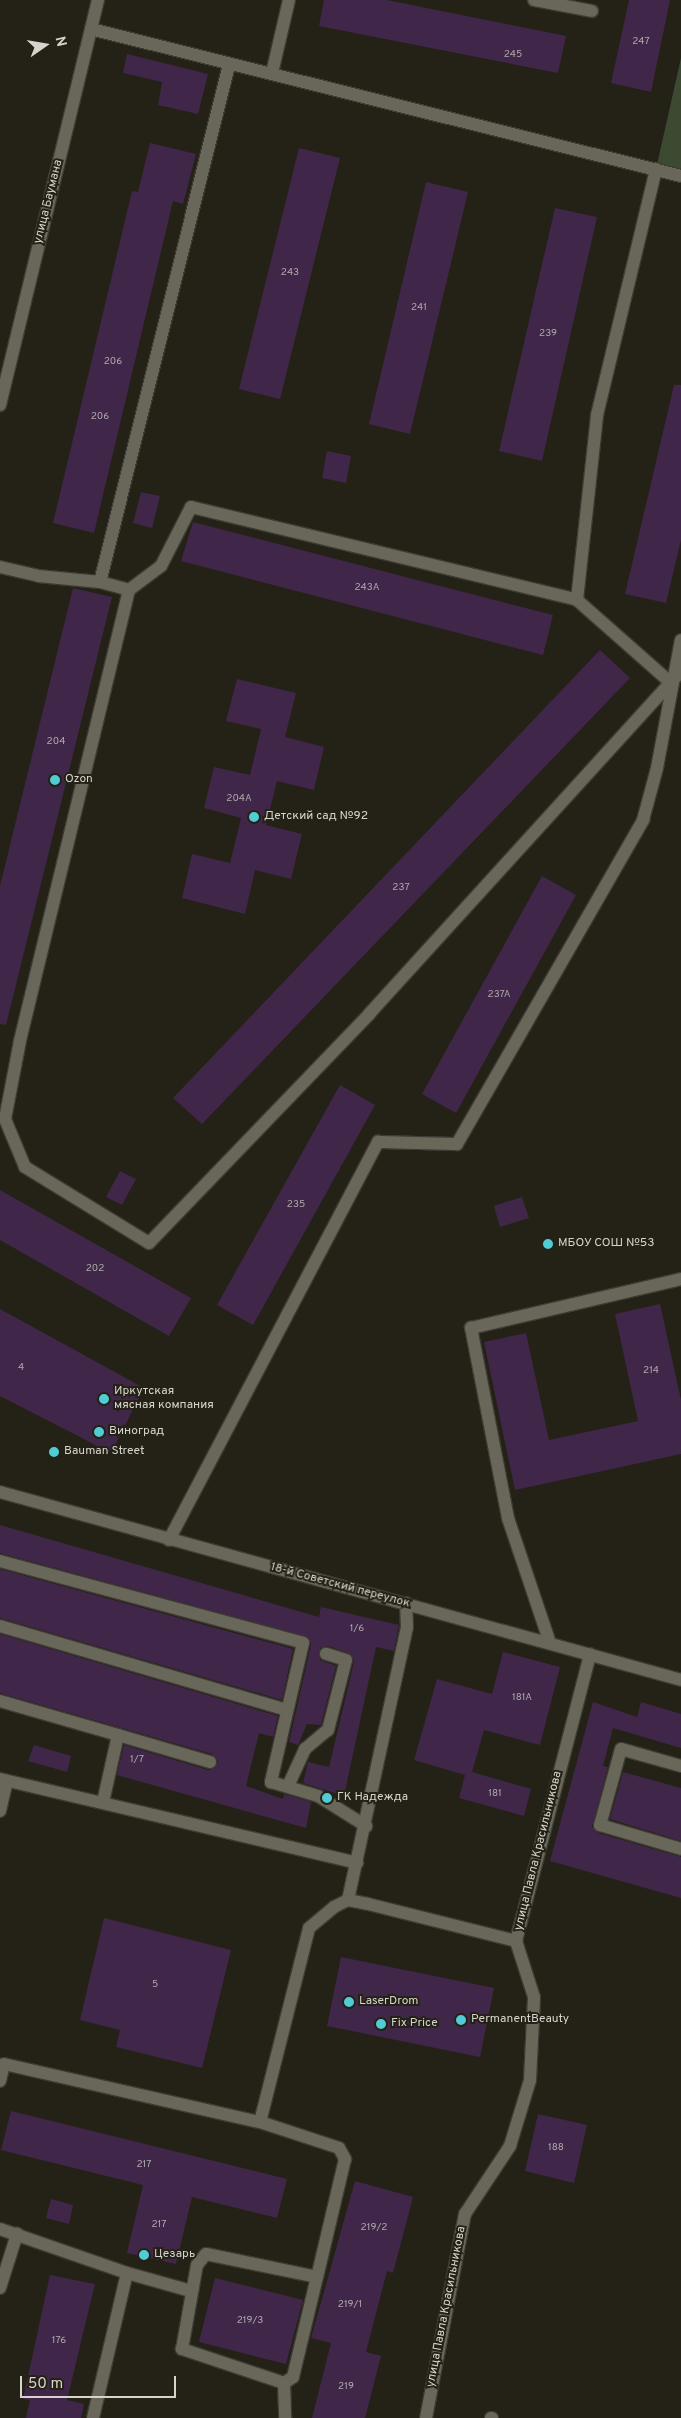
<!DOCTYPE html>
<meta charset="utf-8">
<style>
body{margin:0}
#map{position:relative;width:681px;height:2418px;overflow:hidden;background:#242117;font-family:Overpass,sans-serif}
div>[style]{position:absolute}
.green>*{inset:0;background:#3c4a32}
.building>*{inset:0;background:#402749}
.roads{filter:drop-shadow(1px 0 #3d3b33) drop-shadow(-1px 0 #3d3b33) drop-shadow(0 1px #3d3b33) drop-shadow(0 -1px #3d3b33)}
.minor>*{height:12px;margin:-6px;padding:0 6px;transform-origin:6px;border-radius:6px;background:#69665a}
.dots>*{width:14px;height:14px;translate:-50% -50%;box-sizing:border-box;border:2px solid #242117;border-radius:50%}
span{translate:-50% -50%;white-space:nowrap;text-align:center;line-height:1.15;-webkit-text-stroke:4px #242117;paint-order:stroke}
.number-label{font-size:10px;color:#b0a9ac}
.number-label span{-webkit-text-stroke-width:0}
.street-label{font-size:12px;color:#d6d4cd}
.poi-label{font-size:12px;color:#d6d4cd}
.left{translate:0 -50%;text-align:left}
.north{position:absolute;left:20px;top:20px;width:50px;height:50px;-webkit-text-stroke:4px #242117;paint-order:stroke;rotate:77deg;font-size:14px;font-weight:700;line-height:20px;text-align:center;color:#d6d4cd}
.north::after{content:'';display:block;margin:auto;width:18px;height:22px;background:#d6d4cd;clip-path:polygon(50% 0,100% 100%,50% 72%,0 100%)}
.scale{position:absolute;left:20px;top:2376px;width:156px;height:22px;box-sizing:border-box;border:2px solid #d6d4cd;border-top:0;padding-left:6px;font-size:15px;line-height:18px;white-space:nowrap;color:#d6d4cd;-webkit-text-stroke:4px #242117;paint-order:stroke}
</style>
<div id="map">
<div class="green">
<i style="clip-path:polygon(681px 58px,681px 176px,656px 169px)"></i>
</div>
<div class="building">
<i style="clip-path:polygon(324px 0,387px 0,566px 36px,558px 73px,319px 26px)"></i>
<i style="clip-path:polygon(629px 0,670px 0,651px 92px,611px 83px)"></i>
<i style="clip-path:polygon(127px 54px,208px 74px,198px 114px,158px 105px,162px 82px,123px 73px)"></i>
<i style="clip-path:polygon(150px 143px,196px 154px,183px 204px,173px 201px,94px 533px,53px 523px,132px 191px,138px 192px)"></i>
<i style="clip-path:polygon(299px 148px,340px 158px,280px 399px,239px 389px)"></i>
<i style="clip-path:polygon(426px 182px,468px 192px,410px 434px,369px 424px)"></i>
<i style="clip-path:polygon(555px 208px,597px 217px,542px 461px,499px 451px)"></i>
<i style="clip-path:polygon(674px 385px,681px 385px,681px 540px,666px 603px,625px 594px)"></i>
<i style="clip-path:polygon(327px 451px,351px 456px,346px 483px,322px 478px)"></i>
<i style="clip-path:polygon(141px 492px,160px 496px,152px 528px,133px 523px)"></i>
<i style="clip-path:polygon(193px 522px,553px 615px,543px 655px,181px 561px)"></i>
<i style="clip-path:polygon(73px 588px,112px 597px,6px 1025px,0 1024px,0 886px)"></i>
<i style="clip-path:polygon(600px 650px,630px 678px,202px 1124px,173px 1098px)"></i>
<i style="clip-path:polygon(237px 679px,296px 693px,285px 737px,324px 747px,314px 790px,277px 781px,266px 825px,302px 834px,291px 879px,255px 870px,245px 914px,182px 898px,192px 854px,230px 863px,241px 818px,204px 808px,214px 767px,250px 775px,261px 729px,226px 721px)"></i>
<i style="clip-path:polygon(542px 876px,576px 895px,456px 1113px,422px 1094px)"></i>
<i style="clip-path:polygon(340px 1085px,375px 1105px,253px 1325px,217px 1305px)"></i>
<i style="clip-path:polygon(120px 1171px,136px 1179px,122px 1205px,106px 1197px)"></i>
<i style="clip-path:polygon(0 1190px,191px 1298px,169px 1336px,0 1240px)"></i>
<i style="clip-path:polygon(522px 1197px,529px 1218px,500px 1227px,494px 1206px)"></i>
<i style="clip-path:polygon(660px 1304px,681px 1400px,681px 1454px,515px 1490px,484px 1342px,526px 1333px,549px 1440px,638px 1421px,615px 1314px)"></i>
<i style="clip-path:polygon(0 1309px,144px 1388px,111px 1453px,0 1396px)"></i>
<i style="clip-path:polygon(0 1525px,319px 1617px,321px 1607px,399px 1625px,394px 1651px,376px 1647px,344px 1796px,303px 1783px,308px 1762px,329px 1767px,354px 1662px,351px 1654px,328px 1646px,320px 1648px,320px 1660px,336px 1666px,321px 1725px,307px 1724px,298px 1745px,289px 1742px,311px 1645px,308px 1637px,0 1553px)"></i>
<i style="clip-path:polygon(0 1569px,293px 1649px,282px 1700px,0 1618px)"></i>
<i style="clip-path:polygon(0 1634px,278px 1716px,273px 1737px,259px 1733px,246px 1786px,283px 1799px,284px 1794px,311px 1802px,306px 1828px,117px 1775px,124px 1745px,208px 1770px,215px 1768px,218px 1761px,212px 1754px,0 1693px)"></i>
<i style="clip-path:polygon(503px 1652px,560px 1667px,540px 1745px,484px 1730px,472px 1772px,531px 1789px,524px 1816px,459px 1798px,465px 1775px,414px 1760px,437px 1679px,492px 1694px)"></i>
<i style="clip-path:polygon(593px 1702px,637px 1717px,641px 1702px,681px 1714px,681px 1748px,613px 1728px,603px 1766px,608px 1767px,592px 1827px,598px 1833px,681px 1857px,681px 1898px,550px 1861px)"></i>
<i style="clip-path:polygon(34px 1745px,71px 1756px,67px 1772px,28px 1761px)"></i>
<i style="clip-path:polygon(623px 1772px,681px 1788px,681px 1841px,610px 1819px)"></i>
<i style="clip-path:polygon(104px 1918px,231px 1950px,202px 2068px,116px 2047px,120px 2030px,80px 2020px)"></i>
<i style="clip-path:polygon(341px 1957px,494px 1988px,480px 2057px,327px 2026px)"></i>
<i style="clip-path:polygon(11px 2111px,287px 2179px,277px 2218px,192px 2197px,176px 2264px,127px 2253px,143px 2185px,1px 2150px)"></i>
<i style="clip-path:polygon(538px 2114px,587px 2125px,574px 2183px,525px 2171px)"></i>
<i style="clip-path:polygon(355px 2181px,413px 2197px,393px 2273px,387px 2271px,366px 2352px,381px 2356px,365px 2418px,312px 2418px,331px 2343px,311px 2338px)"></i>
<i style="clip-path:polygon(51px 2199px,73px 2205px,69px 2224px,46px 2218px)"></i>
<i style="clip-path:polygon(50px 2275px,95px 2284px,67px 2400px,84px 2404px,81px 2418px,26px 2418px,30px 2400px,23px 2399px)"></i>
<i style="clip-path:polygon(215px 2278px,303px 2300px,286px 2364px,199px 2342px)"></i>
</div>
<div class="roads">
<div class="minor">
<i style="left:534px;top:0;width:59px;rotate:10.7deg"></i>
<i style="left:91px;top:29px;width:608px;rotate:13.99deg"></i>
<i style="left:272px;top:73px;width:75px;rotate:-76.9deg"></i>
<i style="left:0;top:405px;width:417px;rotate:-76.4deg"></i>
<i style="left:0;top:567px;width:39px;rotate:13deg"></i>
<i style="left:38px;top:576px;width:62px;rotate:5.5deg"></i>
<i style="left:100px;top:582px;width:30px;rotate:15deg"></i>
<i style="left:129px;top:590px;width:40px;rotate:-37deg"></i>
<i style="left:161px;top:566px;width:66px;rotate:-63deg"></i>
<i style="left:191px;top:507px;width:397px;rotate:13.5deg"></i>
<i style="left:577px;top:600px;width:125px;rotate:41.4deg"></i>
<i style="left:100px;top:582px;width:533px;rotate:-75.99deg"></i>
<i style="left:129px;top:590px;width:464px;rotate:103.6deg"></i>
<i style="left:20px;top:1041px;width:79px;rotate:100.9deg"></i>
<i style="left:5px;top:1119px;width:52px;rotate:67.4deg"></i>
<i style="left:25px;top:1167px;width:145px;rotate:31.5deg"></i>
<i style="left:149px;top:1243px;width:318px;rotate:-46.1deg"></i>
<i style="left:369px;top:1014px;width:464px;rotate:-47.7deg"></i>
<i style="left:577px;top:600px;width:186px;rotate:-83.8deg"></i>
<i style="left:597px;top:415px;width:253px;rotate:-76.5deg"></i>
<i style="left:0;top:1492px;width:706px;rotate:15.43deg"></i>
<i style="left:169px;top:1540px;width:450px;rotate:-62.3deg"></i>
<i style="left:378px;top:1142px;width:79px;rotate:1.5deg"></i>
<i style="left:457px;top:1144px;width:374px;rotate:-60.1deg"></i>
<i style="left:643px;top:820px;width:54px;rotate:-74.9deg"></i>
<i style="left:657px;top:768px;width:130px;rotate:-79.4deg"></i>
<i style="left:0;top:1561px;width:314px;rotate:15.1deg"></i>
<i style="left:303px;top:1643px;width:143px;rotate:103deg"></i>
<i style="left:271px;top:1782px;width:49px;rotate:16.6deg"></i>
<i style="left:318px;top:1796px;width:57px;rotate:32deg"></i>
<i style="left:0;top:1626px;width:299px;rotate:16.3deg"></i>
<i style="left:550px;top:1643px;width:132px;rotate:-108.6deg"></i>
<i style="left:508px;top:1518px;width:194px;rotate:-101deg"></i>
<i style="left:471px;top:1328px;width:216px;rotate:-13.1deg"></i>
<i style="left:0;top:1701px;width:123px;rotate:16.1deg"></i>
<i style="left:118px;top:1735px;width:69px;rotate:102.6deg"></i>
<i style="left:118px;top:1735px;width:96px;rotate:16.4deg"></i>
<i style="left:681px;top:1766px;width:62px;rotate:-164.2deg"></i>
<i style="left:621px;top:1749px;width:79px;rotate:105.4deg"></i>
<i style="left:600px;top:1825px;width:84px;rotate:16.5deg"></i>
<i style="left:0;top:1779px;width:367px;rotate:13.2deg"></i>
<i style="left:288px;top:1786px;width:41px;rotate:-65.3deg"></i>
<i style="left:305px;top:1749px;width:30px;rotate:-40deg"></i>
<i style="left:328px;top:1730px;width:72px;rotate:-75.6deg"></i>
<i style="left:346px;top:1660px;width:21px;rotate:-163deg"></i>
<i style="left:0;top:1811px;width:31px;rotate:-77deg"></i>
<i style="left:348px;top:1900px;width:278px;rotate:-77.8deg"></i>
<i style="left:407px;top:1628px;width:25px;rotate:-92deg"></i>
<i style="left:0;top:2081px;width:17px;rotate:-77deg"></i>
<i style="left:4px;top:2064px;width:262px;rotate:12.8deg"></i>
<i style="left:260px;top:2122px;width:200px;rotate:-75.8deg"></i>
<i style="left:309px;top:1928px;width:33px;rotate:-40deg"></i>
<i style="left:334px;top:1907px;width:16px;rotate:-27deg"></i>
<i style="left:348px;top:1900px;width:20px;rotate:11deg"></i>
<i style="left:368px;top:1904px;width:153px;rotate:14deg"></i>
<i style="left:260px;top:2122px;width:83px;rotate:18.2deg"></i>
<i style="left:339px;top:2148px;width:13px;rotate:61deg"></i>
<i style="left:345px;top:2159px;width:121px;rotate:103.3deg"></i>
<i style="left:317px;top:2277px;width:103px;rotate:103.5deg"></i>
<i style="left:293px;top:2377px;width:11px;rotate:146deg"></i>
<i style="left:284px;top:2383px;width:108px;rotate:-161.6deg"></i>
<i style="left:182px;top:2349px;width:85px;rotate:-79.9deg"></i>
<i style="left:197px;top:2265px;width:14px;rotate:-51deg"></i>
<i style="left:206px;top:2254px;width:113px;rotate:11.7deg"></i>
<i style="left:0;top:2229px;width:134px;rotate:19.1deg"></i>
<i style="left:127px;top:2273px;width:149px;rotate:103.2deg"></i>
<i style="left:127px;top:2273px;width:66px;rotate:15.7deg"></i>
<i style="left:0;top:2288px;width:57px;rotate:-72.5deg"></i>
<i style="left:284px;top:2383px;width:35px;rotate:88deg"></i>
<i style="left:426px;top:2418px;width:208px;rotate:-79.2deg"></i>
<i style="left:465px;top:2214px;width:82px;rotate:-56.5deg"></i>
<i style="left:510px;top:2146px;width:69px;rotate:-73.1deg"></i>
<i style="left:530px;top:2080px;width:83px;rotate:-87.2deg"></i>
<i style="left:534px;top:1997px;width:59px;rotate:-107.8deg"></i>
<i style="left:516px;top:1941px;width:296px;rotate:-75.5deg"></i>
<i style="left:491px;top:2418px;width:1px"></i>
</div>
</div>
<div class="dots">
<i style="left:55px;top:780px;background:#51ccd5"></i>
<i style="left:254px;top:817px;background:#51ccd5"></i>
<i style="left:548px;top:1244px;background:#51ccd5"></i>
<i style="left:104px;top:1399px;background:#51ccd5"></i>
<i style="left:99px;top:1432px;background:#51ccd5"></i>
<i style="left:54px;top:1452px;background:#51ccd5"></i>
<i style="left:327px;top:1798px;background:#51ccd5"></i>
<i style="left:349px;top:2002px;background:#51ccd5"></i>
<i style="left:461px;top:2020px;background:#51ccd5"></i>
<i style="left:381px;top:2024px;background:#51ccd5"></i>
<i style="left:144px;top:2255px;background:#51ccd5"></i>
</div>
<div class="number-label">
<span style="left:641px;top:42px">247</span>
<span style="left:513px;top:55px">245</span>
<span style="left:290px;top:273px">243</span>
<span style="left:419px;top:308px">241</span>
<span style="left:548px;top:334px">239</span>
<span style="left:113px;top:362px">206</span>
<span style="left:100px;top:417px">206</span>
<span style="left:367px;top:588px">243А</span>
<span style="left:56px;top:742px">204</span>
<span style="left:239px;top:799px">204А</span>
<span style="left:401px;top:888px">237</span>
<span style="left:499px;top:995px">237А</span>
<span style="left:296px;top:1205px">235</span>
<span style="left:95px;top:1269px">202</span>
<span style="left:21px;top:1368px">4</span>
<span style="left:651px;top:1371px">214</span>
<span style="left:357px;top:1629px">1/6</span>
<span style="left:522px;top:1698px">181А</span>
<span style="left:137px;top:1760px">1/7</span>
<span style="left:495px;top:1794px">181</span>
<span style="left:155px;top:1985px">5</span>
<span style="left:556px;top:2148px">188</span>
<span style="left:144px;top:2165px">217</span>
<span style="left:159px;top:2225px">217</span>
<span style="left:374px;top:2228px">219/2</span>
<span style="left:350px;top:2305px">219/1</span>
<span style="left:250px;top:2321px">219/3</span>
<span style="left:59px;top:2341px">176</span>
<span style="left:346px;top:2387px">219</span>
</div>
<div class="street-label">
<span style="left:49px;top:202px;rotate:-76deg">улица Баумана</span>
<span style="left:340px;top:1586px;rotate:15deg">18-й Советский переулок</span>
<span style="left:539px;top:1851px;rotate:-76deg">улица Павла Красильникова</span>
<span style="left:447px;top:2307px;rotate:-79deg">улица Павла Красильникова</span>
</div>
<div class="poi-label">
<span class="left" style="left:65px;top:780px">Ozon</span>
<span class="left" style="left:264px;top:817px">Детский сад №92</span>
<span class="left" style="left:558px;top:1244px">МБОУ СОШ №53</span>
<span class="left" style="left:114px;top:1399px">Иркутская<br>мясная компания</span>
<span class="left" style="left:109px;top:1432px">Виноград</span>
<span class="left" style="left:64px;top:1452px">Bauman Street</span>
<span class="left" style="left:337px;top:1798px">ГК Надежда</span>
<span class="left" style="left:359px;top:2002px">LaseгDrom</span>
<span class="left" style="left:471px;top:2020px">PermanentBeauty</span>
<span class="left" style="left:391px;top:2024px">Fix Price</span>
<span class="left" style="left:154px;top:2255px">Цезарь</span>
</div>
<div class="north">N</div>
<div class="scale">50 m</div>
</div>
